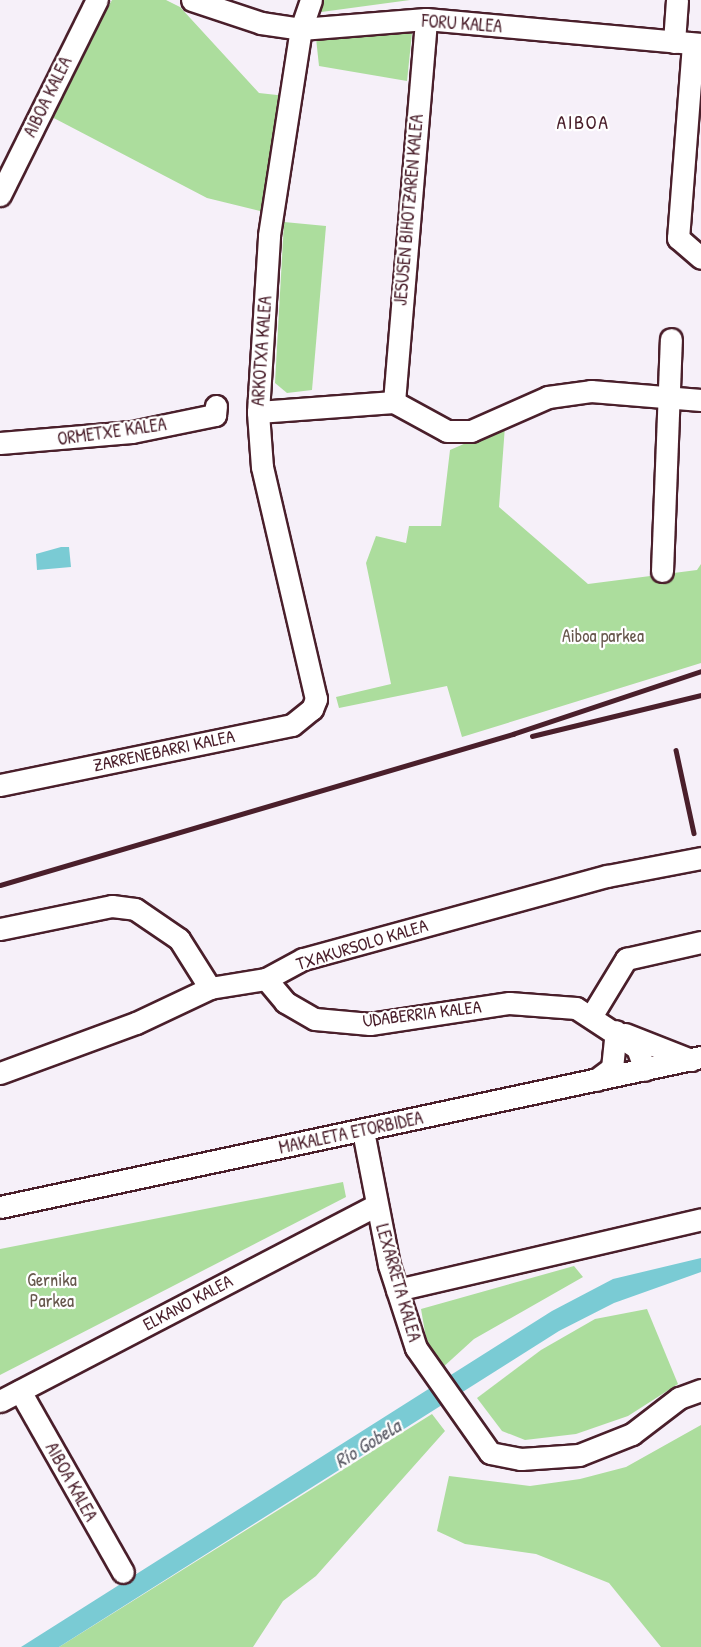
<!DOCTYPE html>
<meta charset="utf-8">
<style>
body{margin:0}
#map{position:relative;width:701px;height:1647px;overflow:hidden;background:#f6f0f9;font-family:"Patrick Hand",sans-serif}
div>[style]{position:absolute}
.green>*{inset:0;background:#acdd9d}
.water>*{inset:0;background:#7acbd4}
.roads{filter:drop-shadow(2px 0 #4a1f2b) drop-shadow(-2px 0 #4a1f2b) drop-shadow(0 2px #4a1f2b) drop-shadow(0 -2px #4a1f2b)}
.minor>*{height:21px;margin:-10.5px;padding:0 10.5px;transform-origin:10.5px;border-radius:10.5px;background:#fff}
.rail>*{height:4.5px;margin:-2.25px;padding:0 2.25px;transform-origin:2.25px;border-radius:2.25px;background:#4a1f2b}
span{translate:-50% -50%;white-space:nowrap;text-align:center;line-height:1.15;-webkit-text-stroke:4.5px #fff;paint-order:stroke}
.street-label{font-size:18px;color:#4a1f2b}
.park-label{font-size:18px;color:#67584d}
.neighbourhood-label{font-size:20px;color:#4a1f2b;letter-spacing:1.5px}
.water-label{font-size:20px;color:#5b5b66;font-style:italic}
</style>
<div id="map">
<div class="green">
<i style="clip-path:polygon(112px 0,166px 0,180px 7px,259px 93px,286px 96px,272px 214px,207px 198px,48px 115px)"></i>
<i style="clip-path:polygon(318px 0,410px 0,314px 13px)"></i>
<i style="clip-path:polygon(412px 33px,407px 81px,319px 66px,316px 38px)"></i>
<i style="clip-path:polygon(284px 222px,326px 226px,312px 390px,287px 393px,275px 383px)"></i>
<i style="clip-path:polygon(505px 426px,499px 507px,588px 584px,697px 570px,701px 564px,701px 663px,462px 737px,447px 686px,339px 708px,336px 697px,391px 684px,366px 563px,376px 536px,406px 543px,409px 526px,441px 526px,450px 450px)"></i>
<i style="clip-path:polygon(343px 1182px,346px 1197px,0 1375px,0 1249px)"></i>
<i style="clip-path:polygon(574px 1266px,583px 1277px,474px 1339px,441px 1369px,426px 1338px,421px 1309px)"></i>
<i style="clip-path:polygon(647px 1309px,678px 1384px,628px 1416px,576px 1434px,525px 1440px,502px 1431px,477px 1398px,541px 1350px,595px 1319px)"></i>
<i style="clip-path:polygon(432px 1414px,445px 1431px,316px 1576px,283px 1601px,253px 1647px,59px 1647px)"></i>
<i style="clip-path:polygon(701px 1425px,701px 1647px,661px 1647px,609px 1583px,536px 1554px,465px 1544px,437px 1531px,449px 1476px,530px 1486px,580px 1479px,626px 1467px)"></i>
</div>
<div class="water">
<i style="clip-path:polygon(61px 547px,69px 547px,71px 567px,37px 570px,36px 554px)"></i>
<i style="clip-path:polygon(701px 1258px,701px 1272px,614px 1303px,559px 1331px,59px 1647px,21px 1647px,552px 1311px,613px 1279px)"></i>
</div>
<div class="roads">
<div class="minor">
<i style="left:192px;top:0;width:73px;rotate:18.4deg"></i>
<i style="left:261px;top:23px;width:40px;rotate:8.5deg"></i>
<i style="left:301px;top:29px;width:125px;rotate:-4.6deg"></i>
<i style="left:426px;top:19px;width:276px;rotate:5.2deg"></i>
<i style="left:674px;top:42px;width:42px;rotate:-85.9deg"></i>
<i style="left:693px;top:44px;width:195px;rotate:94.4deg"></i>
<i style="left:678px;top:238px;width:30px;rotate:41deg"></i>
<i style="left:0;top:195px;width:218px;rotate:-63.6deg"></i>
<i style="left:394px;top:402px;width:384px;rotate:-85.2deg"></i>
<i style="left:258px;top:412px;width:136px;rotate:-4.2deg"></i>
<i style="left:394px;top:402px;width:60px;rotate:28.7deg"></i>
<i style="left:447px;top:431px;width:24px"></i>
<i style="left:471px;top:431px;width:84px;rotate:-23.8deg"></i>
<i style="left:548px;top:397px;width:43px;rotate:-7.9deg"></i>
<i style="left:591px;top:391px;width:110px;rotate:4.7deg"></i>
<i style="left:0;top:443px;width:132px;rotate:-4.8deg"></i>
<i style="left:132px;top:432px;width:85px;rotate:-11.6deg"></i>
<i style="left:215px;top:415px;width:9px;rotate:-84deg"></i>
<i style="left:662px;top:571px;width:232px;rotate:-87.8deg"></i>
<i style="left:0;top:785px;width:298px;rotate:-11.6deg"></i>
<i style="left:292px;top:725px;width:26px;rotate:-39deg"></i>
<i style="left:312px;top:709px;width:11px;rotate:-68deg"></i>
<i style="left:316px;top:699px;width:238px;rotate:-103.1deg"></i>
<i style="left:262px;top:467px;width:55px;rotate:-94.2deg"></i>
<i style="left:258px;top:412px;width:177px;rotate:-86.4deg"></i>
<i style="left:269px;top:235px;width:208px;rotate:-81.2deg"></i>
<i style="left:301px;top:29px;width:31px;rotate:-71deg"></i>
<i style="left:0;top:929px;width:114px;rotate:-11.6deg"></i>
<i style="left:112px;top:906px;width:23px;rotate:7deg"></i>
<i style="left:135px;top:909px;width:53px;rotate:34.3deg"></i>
<i style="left:179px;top:939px;width:58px;rotate:57.7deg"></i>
<i style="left:266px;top:979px;width:30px;rotate:50deg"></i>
<i style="left:285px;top:1002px;width:34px;rotate:30deg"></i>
<i style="left:315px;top:1019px;width:55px;rotate:5.2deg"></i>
<i style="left:370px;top:1024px;width:141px;rotate:-8.6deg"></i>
<i style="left:509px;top:1003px;width:67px;rotate:4.3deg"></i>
<i style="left:576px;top:1008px;width:73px;rotate:33.3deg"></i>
<i style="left:637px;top:1048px;width:23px;rotate:70deg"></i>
<i style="left:592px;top:1015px;width:66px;rotate:-58.7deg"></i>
<i style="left:626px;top:959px;width:77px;rotate:-12.8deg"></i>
<i style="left:625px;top:1034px;width:71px;rotate:21.5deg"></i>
<i style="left:0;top:1073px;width:145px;rotate:-20.2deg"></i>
<i style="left:136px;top:1023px;width:82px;rotate:-25.3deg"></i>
<i style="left:210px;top:988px;width:57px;rotate:-9.1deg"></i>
<i style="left:266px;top:979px;width:42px;rotate:-28.4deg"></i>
<i style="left:303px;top:959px;width:315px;rotate:-15.3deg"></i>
<i style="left:607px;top:876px;width:96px;rotate:-10.8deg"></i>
<i style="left:596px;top:1080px;width:20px;rotate:-37deg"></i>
<i style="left:612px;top:1068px;width:37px;rotate:-84deg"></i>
<i style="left:363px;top:1131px;width:136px;rotate:79deg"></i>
<i style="left:389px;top:1265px;width:87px;rotate:72deg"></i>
<i style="left:416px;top:1348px;width:128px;rotate:54.8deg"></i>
<i style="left:490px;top:1453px;width:32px;rotate:11deg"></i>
<i style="left:521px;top:1459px;width:58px;rotate:-3.9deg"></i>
<i style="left:579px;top:1455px;width:57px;rotate:-21.6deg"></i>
<i style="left:632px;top:1434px;width:59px;rotate:-37.5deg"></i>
<i style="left:679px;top:1398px;width:23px;rotate:-20deg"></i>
<i style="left:0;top:1207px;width:717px;rotate:-12.08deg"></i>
<i style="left:397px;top:1290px;width:312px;rotate:-13.1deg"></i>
<i style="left:20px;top:1391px;width:208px;rotate:60.4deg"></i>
<i style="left:0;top:1401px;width:424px;rotate:-27.5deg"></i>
</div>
</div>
<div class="rail">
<i style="left:532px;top:736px;width:174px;rotate:-13.6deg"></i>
<i style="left:676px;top:750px;width:85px;rotate:77.8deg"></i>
<i style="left:0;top:885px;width:535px;rotate:-16.4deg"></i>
<i style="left:513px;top:734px;width:198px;rotate:-18.5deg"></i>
</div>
<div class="street-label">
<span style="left:462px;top:24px;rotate:4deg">FORU KALEA</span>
<span style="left:48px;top:97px;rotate:-64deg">AIBOA KALEA</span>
<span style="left:409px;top:210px;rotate:-85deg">JESUSEN BIHOTZAREN KALEA</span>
<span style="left:262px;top:351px;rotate:-86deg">ARKOTXA KALEA</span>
<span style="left:112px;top:432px;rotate:-8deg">ORMETXE KALEA</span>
<span style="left:164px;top:751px;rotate:-12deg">ZARRENEBARRI KALEA</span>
<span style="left:362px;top:945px;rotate:-17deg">TXAKURSOLO KALEA</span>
<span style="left:422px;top:1014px;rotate:-7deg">UDABERRIA KALEA</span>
<span style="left:351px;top:1133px;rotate:-12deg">MAKALETA ETORBIDEA</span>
<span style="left:398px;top:1283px;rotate:74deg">LEXARRETA KALEA</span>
<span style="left:188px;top:1303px;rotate:-28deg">ELKANO KALEA</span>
<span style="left:71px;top:1482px;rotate:61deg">AIBOA KALEA</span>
</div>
<div class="park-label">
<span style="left:603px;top:636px">Aiboa parkea</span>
<span style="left:52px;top:1291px">Gernika<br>Parkea</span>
</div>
<div class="neighbourhood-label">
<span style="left:583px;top:121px">AIBOA</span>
</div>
<div class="water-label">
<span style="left:367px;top:1443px;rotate:-32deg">Río Gobela</span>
</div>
</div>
